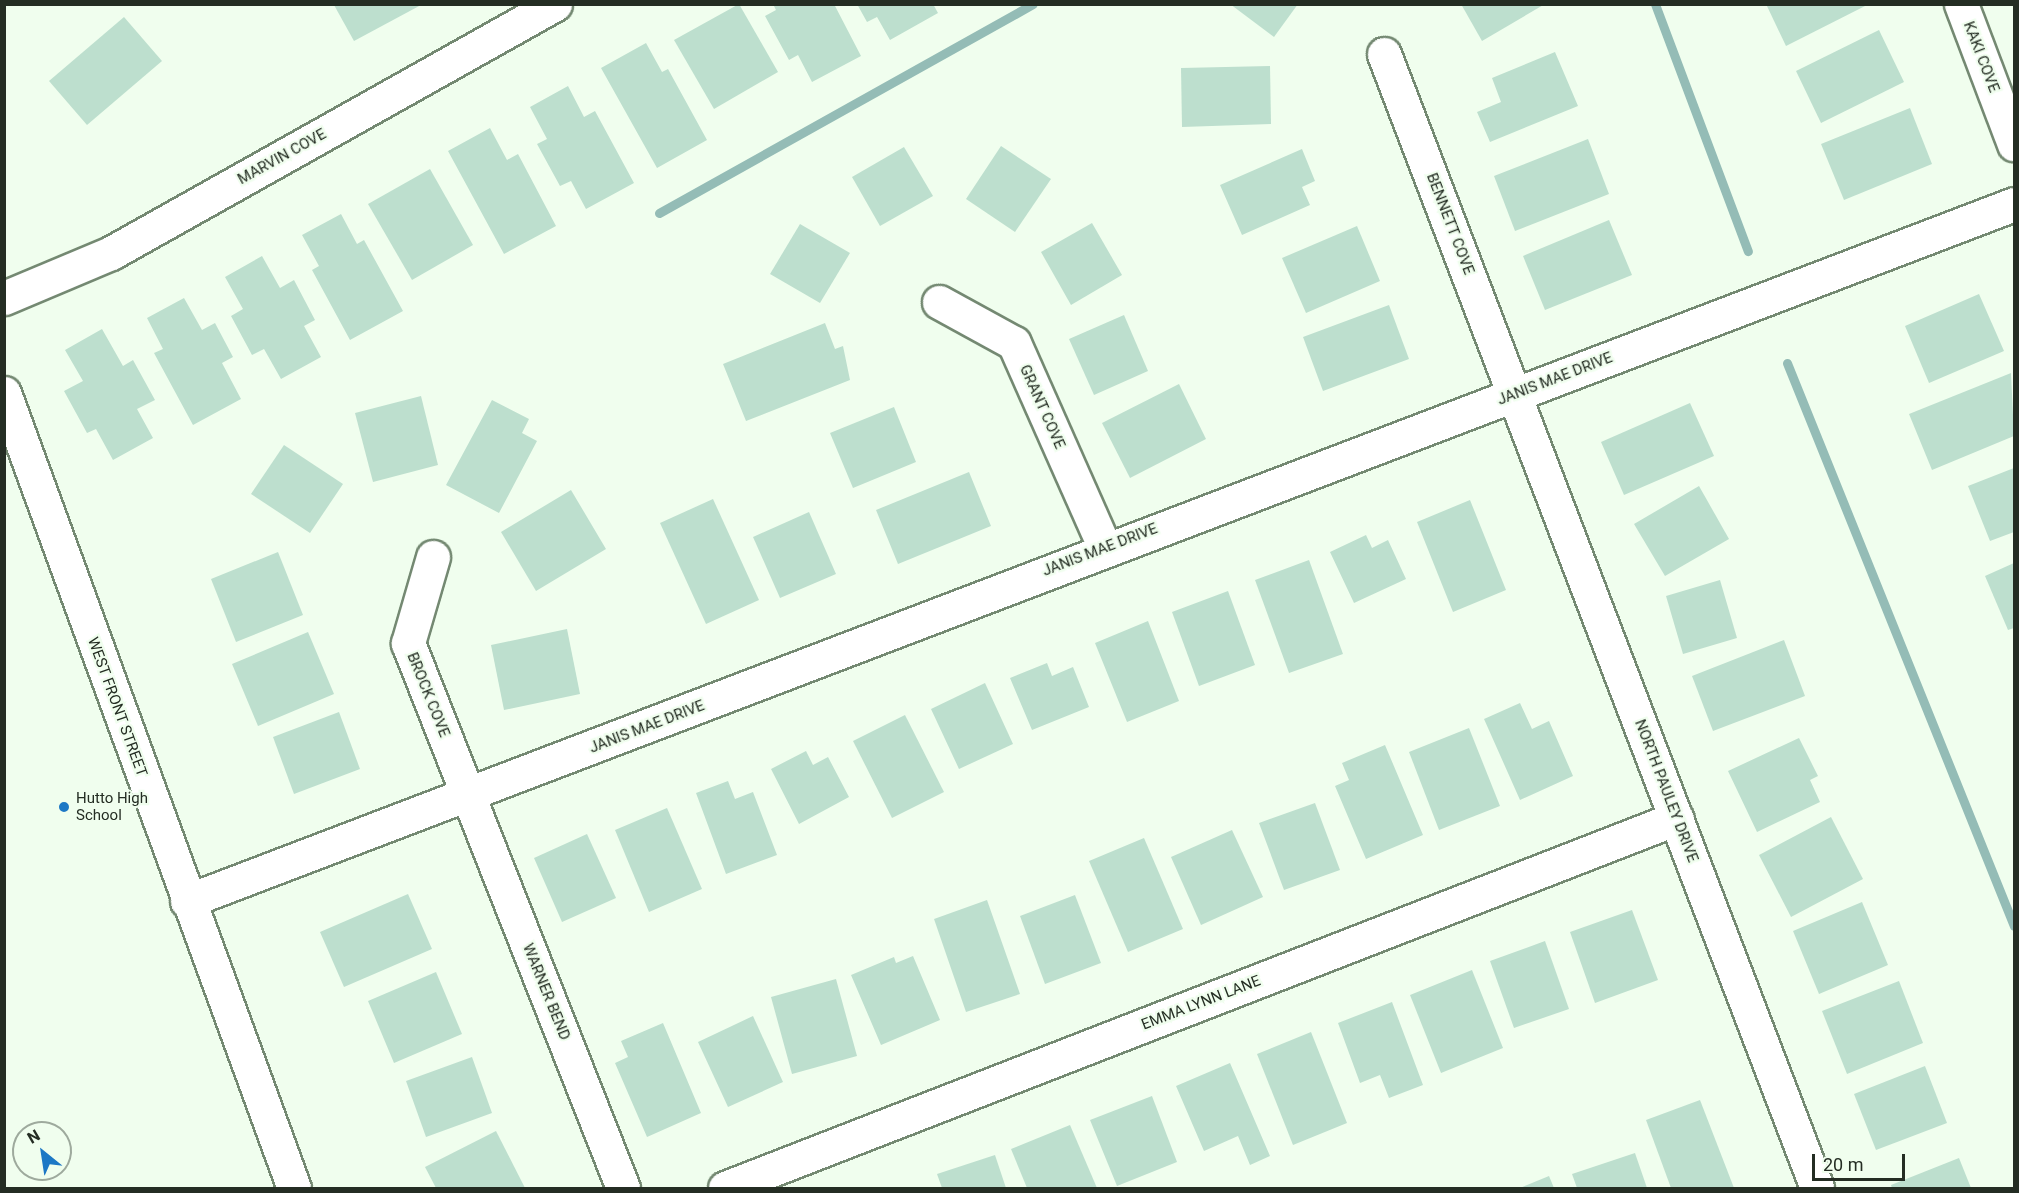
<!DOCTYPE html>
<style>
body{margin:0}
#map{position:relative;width:2019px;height:1193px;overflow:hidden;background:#f0feee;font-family:Roboto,sans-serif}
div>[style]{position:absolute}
.stream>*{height:9px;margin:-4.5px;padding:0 4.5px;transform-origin:4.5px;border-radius:4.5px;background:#94bcb6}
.building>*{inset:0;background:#bddfce}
.roads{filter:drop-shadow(2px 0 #748972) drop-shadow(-2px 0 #748972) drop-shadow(0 2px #748972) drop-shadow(0 -2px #748972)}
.minor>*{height:33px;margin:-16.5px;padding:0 16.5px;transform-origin:16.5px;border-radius:16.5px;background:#fff}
.dots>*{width:16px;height:16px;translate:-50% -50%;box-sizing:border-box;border:3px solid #f0feee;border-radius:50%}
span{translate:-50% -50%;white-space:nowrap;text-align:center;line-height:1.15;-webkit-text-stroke:4.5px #f0feee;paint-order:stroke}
.street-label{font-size:15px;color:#242d23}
.poi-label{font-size:15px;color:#242d23}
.left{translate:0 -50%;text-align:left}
.frame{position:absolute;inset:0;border:6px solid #242d23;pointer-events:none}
.north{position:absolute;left:12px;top:1121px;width:60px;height:60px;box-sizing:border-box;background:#f0feee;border:2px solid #9eaa9d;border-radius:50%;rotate:330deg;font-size:16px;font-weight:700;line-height:24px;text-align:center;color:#242d23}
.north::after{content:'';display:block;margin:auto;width:21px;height:27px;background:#1d78c5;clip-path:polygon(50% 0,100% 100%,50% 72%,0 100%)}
.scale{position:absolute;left:1812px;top:1154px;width:93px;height:27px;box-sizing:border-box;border:3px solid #242d23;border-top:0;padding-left:8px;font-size:18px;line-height:21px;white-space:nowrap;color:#242d23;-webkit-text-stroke:4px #f0feee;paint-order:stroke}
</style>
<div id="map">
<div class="stream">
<i style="left:1655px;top:4px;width:264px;rotate:69.4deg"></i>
<i style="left:659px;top:213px;width:428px;rotate:-29.2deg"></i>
<i style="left:1787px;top:363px;width:607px;rotate:68.04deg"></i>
</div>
<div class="building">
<i style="clip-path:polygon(739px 4px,778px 72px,714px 109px,674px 40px)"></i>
<i style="clip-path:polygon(773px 4px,834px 4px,861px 56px,812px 82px,798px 55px,789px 60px,765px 16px,776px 10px)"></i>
<i style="clip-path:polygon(857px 4px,933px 4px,938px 13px,890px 40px,877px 17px,867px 22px)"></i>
<i style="clip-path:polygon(1230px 4px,1298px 4px,1274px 37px)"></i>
<i style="clip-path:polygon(1461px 4px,1545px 4px,1482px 41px)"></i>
<i style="clip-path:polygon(1766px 4px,1869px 4px,1786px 46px)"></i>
<i style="clip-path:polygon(334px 5px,421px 5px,354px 41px)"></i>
<i style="clip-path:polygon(124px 17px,162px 61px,87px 125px,49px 81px)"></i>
<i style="clip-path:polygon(1879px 30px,1904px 82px,1821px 123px,1796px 71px)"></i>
<i style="clip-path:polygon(646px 43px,662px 72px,668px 69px,707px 140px,657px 168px,601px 68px)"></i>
<i style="clip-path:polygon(1555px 52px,1578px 106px,1490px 142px,1477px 112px,1501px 102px,1492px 78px)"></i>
<i style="clip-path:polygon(1270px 66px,1271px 124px,1182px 127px,1181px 68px)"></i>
<i style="clip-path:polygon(568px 86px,584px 117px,595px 111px,634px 183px,586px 209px,571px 181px,560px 186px,537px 144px,547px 139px,530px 107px)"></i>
<i style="clip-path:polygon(1910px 108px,1932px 164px,1844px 200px,1821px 144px)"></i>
<i style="clip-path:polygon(490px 128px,507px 160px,518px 154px,556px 226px,504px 254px,448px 151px)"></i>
<i style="clip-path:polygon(1588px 139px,1609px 194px,1515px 231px,1494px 176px)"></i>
<i style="clip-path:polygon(1001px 146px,1051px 179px,1015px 232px,966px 199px)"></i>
<i style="clip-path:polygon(904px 147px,933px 196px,880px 226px,852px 177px)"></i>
<i style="clip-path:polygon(1302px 149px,1315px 181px,1302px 187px,1310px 205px,1242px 235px,1220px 185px)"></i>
<i style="clip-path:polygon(430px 169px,473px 245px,412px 280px,368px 204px)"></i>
<i style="clip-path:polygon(341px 214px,357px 244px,364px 240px,403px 311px,350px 340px,312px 270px,319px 266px,302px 235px)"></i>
<i style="clip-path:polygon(1609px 220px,1632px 275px,1545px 310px,1523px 256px)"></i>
<i style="clip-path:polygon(1092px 223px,1122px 275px,1071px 305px,1041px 252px)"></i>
<i style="clip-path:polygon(800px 224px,850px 253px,820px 303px,770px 274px)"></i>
<i style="clip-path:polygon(1357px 226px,1380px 281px,1306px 313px,1282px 258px)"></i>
<i style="clip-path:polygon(262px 256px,280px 288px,294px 280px,315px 320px,304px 326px,321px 357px,281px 379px,264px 349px,252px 355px,231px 316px,243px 309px,225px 277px)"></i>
<i style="clip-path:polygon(1979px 294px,2004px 351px,1929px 383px,1905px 326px)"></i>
<i style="clip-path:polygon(184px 298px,202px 330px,215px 323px,233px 357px,222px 363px,241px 399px,193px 425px,154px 353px,163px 349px,147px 318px)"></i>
<i style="clip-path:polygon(1389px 305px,1409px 359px,1323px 391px,1303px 337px)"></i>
<i style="clip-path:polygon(1124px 315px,1148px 371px,1094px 395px,1069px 339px)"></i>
<i style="clip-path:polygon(825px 323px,835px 349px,843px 346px,850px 380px,746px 421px,723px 364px)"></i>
<i style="clip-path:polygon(102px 329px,123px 366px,133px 360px,155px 400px,137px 409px,153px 438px,113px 460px,96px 429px,87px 433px,64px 391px,83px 381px,65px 350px)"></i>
<i style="clip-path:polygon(2011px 373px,2014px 436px,1932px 470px,1909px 414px)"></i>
<i style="clip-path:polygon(1179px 384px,1206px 439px,1130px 478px,1102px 423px)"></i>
<i style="clip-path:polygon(421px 396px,438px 465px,373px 482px,355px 413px)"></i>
<i style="clip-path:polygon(492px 400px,529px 419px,522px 433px,537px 441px,499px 513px,446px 485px)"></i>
<i style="clip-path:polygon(1690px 403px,1714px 456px,1624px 495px,1601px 442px)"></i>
<i style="clip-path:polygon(894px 407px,916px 462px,853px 488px,830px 433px)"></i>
<i style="clip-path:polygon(284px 445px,343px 484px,310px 533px,251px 494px)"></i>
<i style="clip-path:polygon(2014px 468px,2014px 532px,1990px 541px,1968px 486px)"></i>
<i style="clip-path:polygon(969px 472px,991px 526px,898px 564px,876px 510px)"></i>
<i style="clip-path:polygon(1699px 486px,1729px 539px,1665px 576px,1634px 524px)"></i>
<i style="clip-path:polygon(571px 490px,606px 549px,536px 591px,501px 532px)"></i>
<i style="clip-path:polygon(713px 499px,759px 600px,706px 624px,660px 523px)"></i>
<i style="clip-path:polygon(1470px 500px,1506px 590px,1453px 612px,1417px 522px)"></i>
<i style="clip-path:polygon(809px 512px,836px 574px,780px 598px,753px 537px)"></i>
<i style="clip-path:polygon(1366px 535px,1372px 548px,1388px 540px,1406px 579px,1354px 603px,1330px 552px)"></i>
<i style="clip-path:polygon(278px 552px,303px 615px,236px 642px,211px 579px)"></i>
<i style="clip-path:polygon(1309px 560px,1343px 654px,1289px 673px,1255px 580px)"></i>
<i style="clip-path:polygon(2014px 563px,2014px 628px,2008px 630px,1985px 576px)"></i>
<i style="clip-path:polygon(1720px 580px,1737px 638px,1683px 654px,1666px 596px)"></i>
<i style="clip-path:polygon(1228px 591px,1255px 665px,1199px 686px,1172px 612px)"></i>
<i style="clip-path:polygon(1148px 621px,1179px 701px,1127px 722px,1095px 643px)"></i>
<i style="clip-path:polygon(567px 629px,580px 694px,504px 710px,491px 645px)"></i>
<i style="clip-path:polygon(308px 632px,334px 694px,258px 726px,232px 664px)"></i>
<i style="clip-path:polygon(1784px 640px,1805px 696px,1713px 731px,1692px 676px)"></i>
<i style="clip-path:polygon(1047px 663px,1052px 676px,1073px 667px,1089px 707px,1032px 730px,1010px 678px)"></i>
<i style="clip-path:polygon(985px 683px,1013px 744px,959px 769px,931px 709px)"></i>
<i style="clip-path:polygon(1520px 703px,1532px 729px,1549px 721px,1573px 776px,1520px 800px,1484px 719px)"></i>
<i style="clip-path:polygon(339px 712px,360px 769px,294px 794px,273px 737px)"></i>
<i style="clip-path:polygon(905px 715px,944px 792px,892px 818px,853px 741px)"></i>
<i style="clip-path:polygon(1469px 728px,1500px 806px,1439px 830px,1409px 752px)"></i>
<i style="clip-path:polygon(1799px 738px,1818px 776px,1810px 780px,1820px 802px,1757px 832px,1728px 771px)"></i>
<i style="clip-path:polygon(1385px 745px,1423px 835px,1366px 859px,1335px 786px,1349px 780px,1342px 763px)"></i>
<i style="clip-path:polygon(806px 751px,813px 765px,828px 757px,849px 797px,799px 824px,771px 769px)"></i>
<i style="clip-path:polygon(728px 781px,735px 799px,753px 792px,777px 855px,726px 874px,696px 793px)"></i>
<i style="clip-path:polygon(1315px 803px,1340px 870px,1284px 890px,1259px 823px)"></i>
<i style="clip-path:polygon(667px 808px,702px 889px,649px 912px,615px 830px)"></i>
<i style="clip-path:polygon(1831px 817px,1863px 879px,1791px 917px,1759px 855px)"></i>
<i style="clip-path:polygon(1232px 830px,1263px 897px,1201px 925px,1171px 857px)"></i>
<i style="clip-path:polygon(587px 834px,616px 898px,562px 922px,534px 858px)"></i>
<i style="clip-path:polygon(1144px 838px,1183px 929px,1128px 952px,1089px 861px)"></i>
<i style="clip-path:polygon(408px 894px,432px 949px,344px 987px,320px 932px)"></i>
<i style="clip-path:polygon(1075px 895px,1101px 963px,1045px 984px,1020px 916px)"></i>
<i style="clip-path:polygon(987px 900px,1020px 994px,966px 1012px,934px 919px)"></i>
<i style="clip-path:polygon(1862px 902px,1888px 965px,1819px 994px,1793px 931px)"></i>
<i style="clip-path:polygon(1632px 910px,1658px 980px,1595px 1003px,1570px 932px)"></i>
<i style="clip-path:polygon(1545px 941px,1569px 1009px,1514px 1028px,1490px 961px)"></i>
<i style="clip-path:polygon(913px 956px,940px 1020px,881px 1045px,851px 975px,894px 957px,896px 963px)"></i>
<i style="clip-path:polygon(1472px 970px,1503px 1048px,1441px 1073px,1410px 995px)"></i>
<i style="clip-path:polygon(436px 972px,462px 1034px,394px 1063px,368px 1001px)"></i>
<i style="clip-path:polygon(836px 979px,857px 1056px,792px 1074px,771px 997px)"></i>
<i style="clip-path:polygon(1899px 981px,1923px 1043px,1847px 1074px,1822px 1011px)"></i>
<i style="clip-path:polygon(1392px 1002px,1423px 1085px,1389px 1098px,1380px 1075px,1360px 1083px,1338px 1023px)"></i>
<i style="clip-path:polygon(753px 1016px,783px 1082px,728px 1107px,698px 1042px)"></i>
<i style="clip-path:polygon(663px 1023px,701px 1113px,647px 1137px,615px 1063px,628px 1057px,621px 1041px)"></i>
<i style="clip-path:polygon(1311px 1032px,1347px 1123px,1293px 1145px,1257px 1054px)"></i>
<i style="clip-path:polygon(472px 1057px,492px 1113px,426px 1137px,406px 1081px)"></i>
<i style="clip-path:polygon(1230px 1063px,1270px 1156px,1250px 1165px,1238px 1136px,1204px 1151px,1176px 1086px)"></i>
<i style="clip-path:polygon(1925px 1066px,1947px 1123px,1876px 1150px,1854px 1094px)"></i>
<i style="clip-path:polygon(1152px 1096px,1177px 1162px,1117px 1186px,1090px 1120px)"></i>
<i style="clip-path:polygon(1700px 1100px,1734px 1188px,1671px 1188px,1646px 1120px)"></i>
<i style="clip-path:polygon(1070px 1125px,1097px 1188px,1027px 1188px,1011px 1149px)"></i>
<i style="clip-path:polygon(496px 1131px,525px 1188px,436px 1188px,425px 1167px)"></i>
<i style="clip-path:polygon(1635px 1153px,1647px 1188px,1577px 1188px,1572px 1174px)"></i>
<i style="clip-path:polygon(995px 1155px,1006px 1188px,942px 1188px,937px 1174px)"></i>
<i style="clip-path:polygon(1959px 1158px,1971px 1188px,1892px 1188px,1891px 1185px)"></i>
<i style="clip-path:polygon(1549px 1176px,1554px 1188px,1520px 1188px)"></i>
</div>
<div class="roads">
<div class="minor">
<i style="left:1961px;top:4px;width:150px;rotate:69.3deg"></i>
<i style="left:1384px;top:54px;width:1214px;rotate:69.1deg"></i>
<i style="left:4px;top:298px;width:116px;rotate:-22.8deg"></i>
<i style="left:111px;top:253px;width:509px;rotate:-29.28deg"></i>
<i style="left:939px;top:302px;width:85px;rotate:28.7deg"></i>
<i style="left:1014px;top:343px;width:224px;rotate:66.1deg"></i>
<i style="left:4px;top:393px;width:846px;rotate:69.96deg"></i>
<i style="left:433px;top:557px;width:90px;rotate:106.2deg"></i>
<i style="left:408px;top:643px;width:586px;rotate:68.47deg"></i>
<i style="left:187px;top:901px;width:1955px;rotate:-20.88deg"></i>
<i style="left:725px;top:1188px;width:1021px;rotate:-21.24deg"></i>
</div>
</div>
<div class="dots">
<i style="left:64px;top:807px;background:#1d78c5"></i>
</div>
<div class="street-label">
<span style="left:1981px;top:57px;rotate:69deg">KAKI COVE</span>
<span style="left:282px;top:157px;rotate:-29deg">MARVIN COVE</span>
<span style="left:1450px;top:224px;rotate:69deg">BENNETT COVE</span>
<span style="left:1555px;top:379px;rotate:-21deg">JANIS MAE DRIVE</span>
<span style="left:1042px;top:407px;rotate:66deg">GRANT COVE</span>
<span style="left:1100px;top:550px;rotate:-21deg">JANIS MAE DRIVE</span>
<span style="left:428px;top:695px;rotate:68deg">BROCK COVE</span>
<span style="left:117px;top:707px;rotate:70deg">WEST FRONT STREET</span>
<span style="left:647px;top:727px;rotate:-21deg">JANIS MAE DRIVE</span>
<span style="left:1666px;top:791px;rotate:69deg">NORTH PAULEY DRIVE</span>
<span style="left:546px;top:992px;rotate:68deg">WARNER BEND</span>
<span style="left:1201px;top:1003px;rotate:-21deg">EMMA LYNN LANE</span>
</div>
<div class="poi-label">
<span class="left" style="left:76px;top:807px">Hutto High<br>School</span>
</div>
<div class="frame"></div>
<div class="north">N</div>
<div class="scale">20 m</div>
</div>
